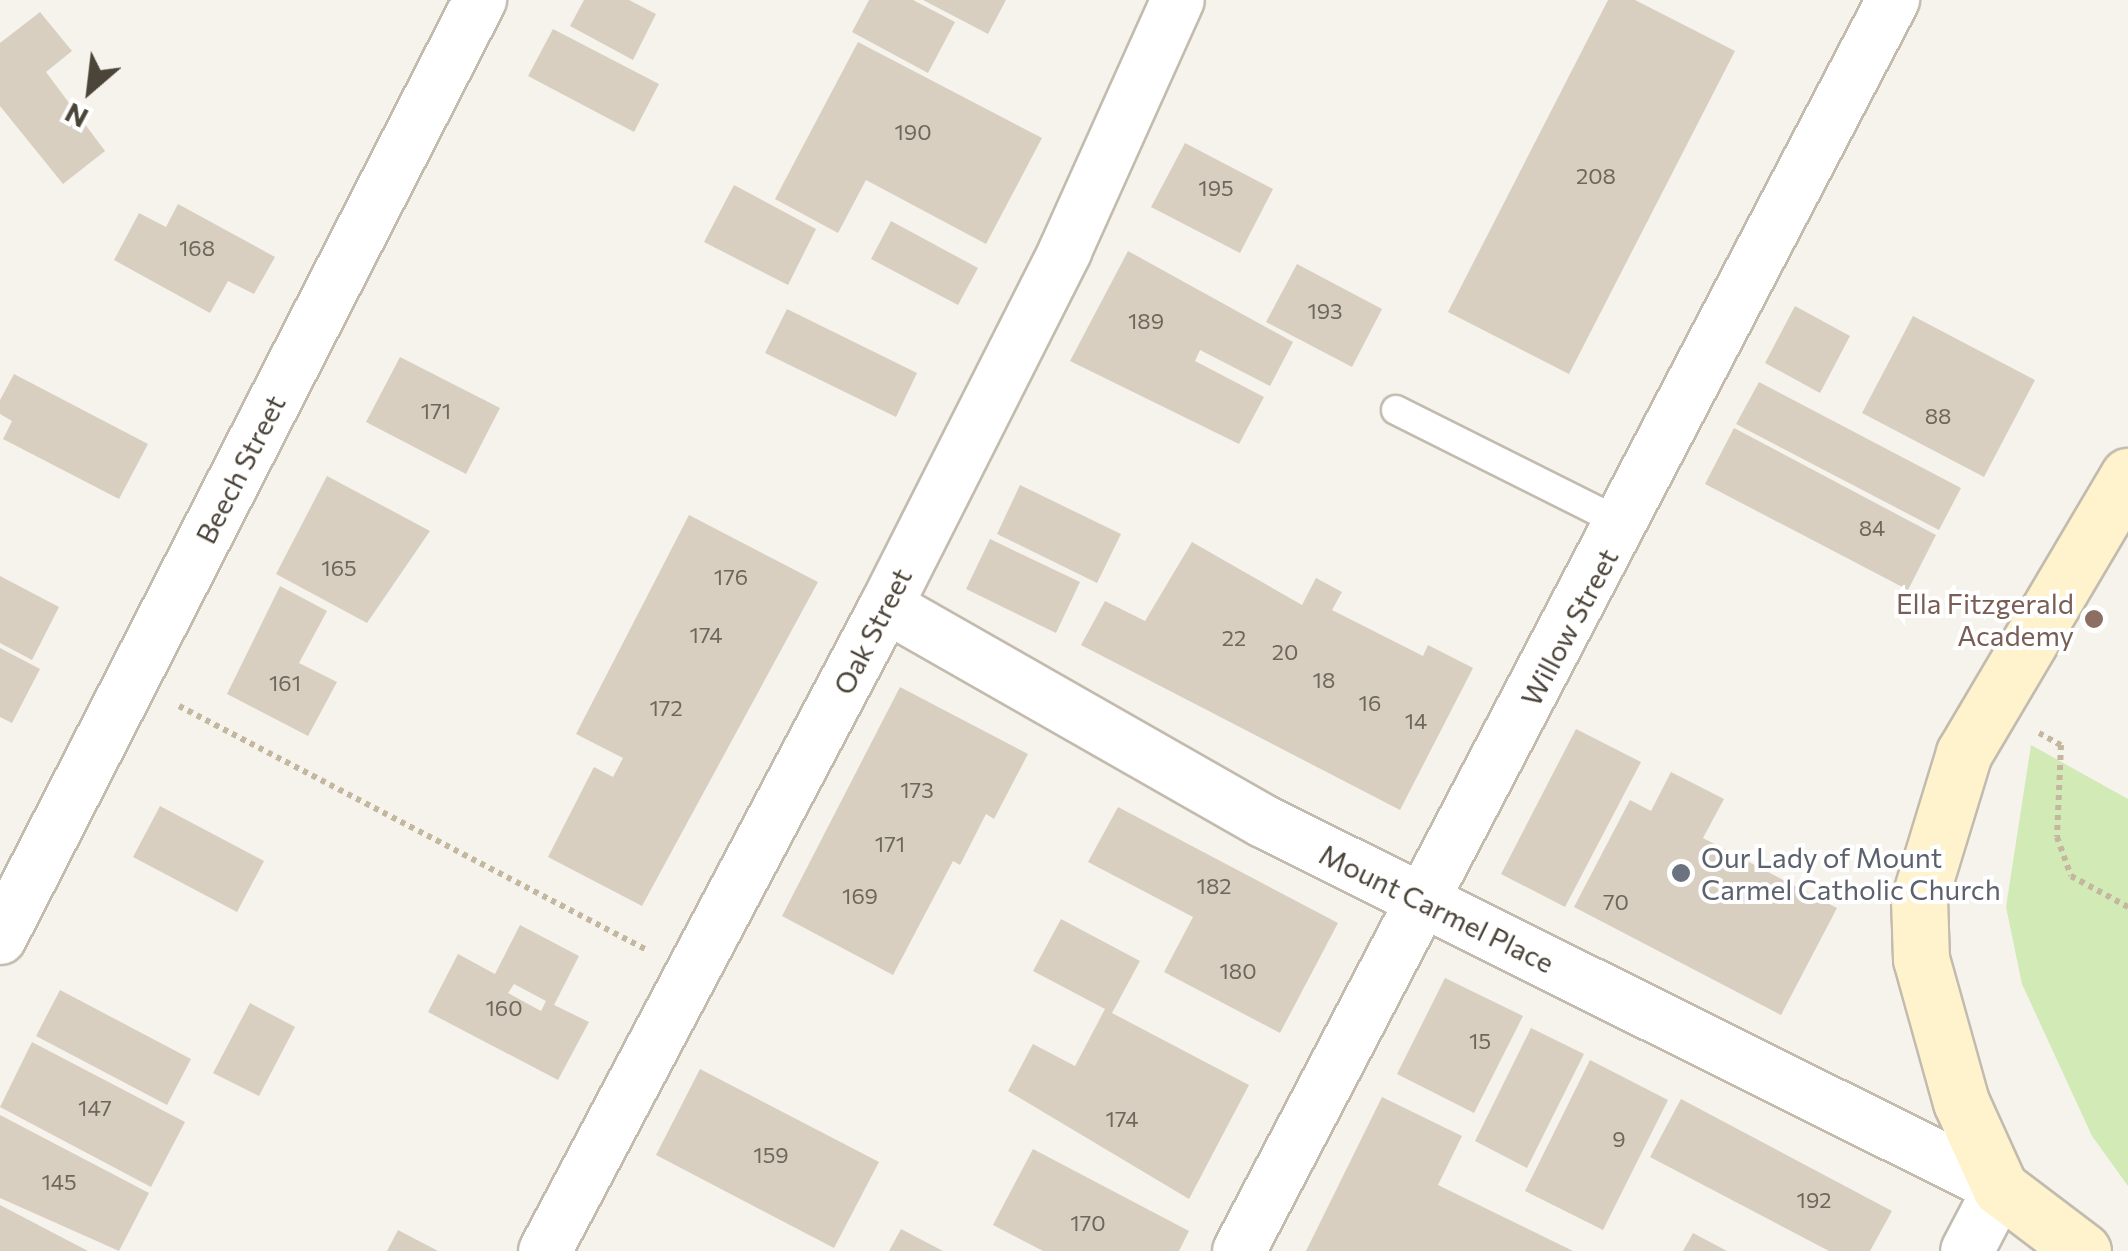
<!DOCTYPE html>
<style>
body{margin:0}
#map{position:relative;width:2128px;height:1251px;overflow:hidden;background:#f6f3ec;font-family:Commissioner,sans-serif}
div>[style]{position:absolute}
.green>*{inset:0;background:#d2eab5}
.building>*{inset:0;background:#d8cfc1}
.path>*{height:6px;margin-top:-3px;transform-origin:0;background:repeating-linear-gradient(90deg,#c4b79f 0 5px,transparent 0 10px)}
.roads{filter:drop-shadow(2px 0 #c2bbae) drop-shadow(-2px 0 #c2bbae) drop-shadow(0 2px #c2bbae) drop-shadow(0 -2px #c2bbae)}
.lane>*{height:28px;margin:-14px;padding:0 14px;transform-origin:14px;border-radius:14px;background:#fff}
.street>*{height:52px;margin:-26px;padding:0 26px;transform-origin:26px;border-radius:26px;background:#fff}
.secondary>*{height:55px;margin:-27.5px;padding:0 27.5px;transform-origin:27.5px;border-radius:27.5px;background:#fff3cd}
.dots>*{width:28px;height:28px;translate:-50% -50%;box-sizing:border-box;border:5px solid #fff;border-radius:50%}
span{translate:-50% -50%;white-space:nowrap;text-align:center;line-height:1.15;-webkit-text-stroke:8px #fff;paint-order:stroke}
.number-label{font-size:22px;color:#6e675b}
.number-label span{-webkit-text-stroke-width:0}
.street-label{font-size:28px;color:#4b4439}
.education-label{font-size:28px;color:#785e54}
.right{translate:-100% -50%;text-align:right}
.worship-label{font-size:28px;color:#5b616d}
.left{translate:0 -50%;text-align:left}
.north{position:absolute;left:40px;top:40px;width:100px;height:100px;-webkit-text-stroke:8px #fff;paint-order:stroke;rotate:208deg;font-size:28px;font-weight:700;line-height:40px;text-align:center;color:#4b4439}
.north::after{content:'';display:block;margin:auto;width:35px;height:45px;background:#4b4439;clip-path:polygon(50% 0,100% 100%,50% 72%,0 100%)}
</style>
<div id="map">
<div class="green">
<i style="clip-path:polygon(2031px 745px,2128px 799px,2128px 1186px,2092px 1136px,2022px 984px,2006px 907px)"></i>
</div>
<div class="building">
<i style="clip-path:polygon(584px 0,629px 0,656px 14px,633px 60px,570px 26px)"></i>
<i style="clip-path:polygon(869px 0,913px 0,955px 22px,928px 73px,852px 32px)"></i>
<i style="clip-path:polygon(923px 0,1006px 0,988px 34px)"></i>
<i style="clip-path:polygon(1608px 0,1635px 0,1735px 51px,1569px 374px,1448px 312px)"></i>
<i style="clip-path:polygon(40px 12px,72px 51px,46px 72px,105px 151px,63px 184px,0 106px,0 43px)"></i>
<i style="clip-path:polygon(553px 29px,659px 84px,634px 132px,528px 76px)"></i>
<i style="clip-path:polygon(858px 42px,1042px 138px,986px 244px,866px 180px,838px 233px,775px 199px)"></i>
<i style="clip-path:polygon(1185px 143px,1273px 189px,1240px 253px,1151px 207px)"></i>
<i style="clip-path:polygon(734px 185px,816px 229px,788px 285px,704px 242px)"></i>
<i style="clip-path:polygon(178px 204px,275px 257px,254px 294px,228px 281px,210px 313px,114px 260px,139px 213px,166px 227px)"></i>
<i style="clip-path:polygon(891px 221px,978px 268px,958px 305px,871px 259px)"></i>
<i style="clip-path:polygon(1128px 251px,1293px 342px,1270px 386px,1200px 350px,1195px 361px,1264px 397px,1239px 444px,1070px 361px)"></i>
<i style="clip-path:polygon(1297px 264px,1382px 309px,1352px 367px,1266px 322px)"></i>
<i style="clip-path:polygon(1795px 306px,1850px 336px,1820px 393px,1765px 363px)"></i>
<i style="clip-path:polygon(787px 309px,917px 373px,896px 417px,765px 353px)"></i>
<i style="clip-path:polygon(1913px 316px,2035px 380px,1984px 477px,1862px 413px)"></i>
<i style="clip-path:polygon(400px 357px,500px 408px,466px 474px,366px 422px)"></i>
<i style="clip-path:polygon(14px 374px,148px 444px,119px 499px,3px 439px,12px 421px,0 414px,0 400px)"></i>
<i style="clip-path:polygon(1759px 382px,1961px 488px,1939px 530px,1736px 424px)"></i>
<i style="clip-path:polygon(1734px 428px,1936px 535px,1908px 590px,1705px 484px)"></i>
<i style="clip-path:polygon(327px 476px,430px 531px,367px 623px,276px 574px)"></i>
<i style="clip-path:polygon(1020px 485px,1121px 534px,1097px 583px,997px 534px)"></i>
<i style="clip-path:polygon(689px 515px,818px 582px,642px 906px,548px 857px,594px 767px,613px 777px,623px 758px,576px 734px)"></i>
<i style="clip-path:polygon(990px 539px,1080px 582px,1056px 633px,966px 589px)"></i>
<i style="clip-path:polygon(1192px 542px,1302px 605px,1316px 578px,1342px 592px,1332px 610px,1423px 656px,1428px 645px,1473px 668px,1400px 810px,1081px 645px,1105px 601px,1145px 621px)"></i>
<i style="clip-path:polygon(0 576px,59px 607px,32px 660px,0 643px)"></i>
<i style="clip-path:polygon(280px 586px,327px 611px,299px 663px,337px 682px,308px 736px,227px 694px)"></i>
<i style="clip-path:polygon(0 648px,40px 669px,12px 723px,0 717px)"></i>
<i style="clip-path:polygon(900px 687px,1028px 754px,994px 819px,986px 814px,960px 865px,953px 861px,893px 975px,782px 916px)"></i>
<i style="clip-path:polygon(1576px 729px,1641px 762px,1565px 907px,1501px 874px)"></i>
<i style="clip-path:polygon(1671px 772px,1724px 799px,1703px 838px,1837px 908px,1781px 1015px,1574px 907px,1630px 800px,1651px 811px)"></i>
<i style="clip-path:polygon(160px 806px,264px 861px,237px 912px,133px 857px)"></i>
<i style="clip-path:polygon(1118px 807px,1338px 923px,1280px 1033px,1164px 972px,1193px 917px,1088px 862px)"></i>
<i style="clip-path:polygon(1061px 919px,1140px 961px,1112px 1013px,1249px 1085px,1189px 1199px,1008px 1091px,1033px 1044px,1075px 1066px,1105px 1009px,1033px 971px)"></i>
<i style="clip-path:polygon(evenodd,520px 925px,579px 956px,554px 1005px,589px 1022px,558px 1080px,428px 1012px,458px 954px,495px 974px,520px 925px,514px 984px,546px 1001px,541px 1011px,508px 993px,514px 984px)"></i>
<i style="clip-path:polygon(1445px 978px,1523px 1016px,1474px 1113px,1397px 1074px)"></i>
<i style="clip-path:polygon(60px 990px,191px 1059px,167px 1105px,36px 1036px)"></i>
<i style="clip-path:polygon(250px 1003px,295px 1027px,259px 1096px,213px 1073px)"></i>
<i style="clip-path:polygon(1531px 1028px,1584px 1054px,1527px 1168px,1475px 1141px)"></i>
<i style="clip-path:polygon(32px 1042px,185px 1122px,151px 1187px,0 1107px)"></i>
<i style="clip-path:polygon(1590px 1060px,1668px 1100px,1603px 1230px,1525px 1191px)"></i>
<i style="clip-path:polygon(700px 1069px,879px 1162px,834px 1248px,656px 1155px)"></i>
<i style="clip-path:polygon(1382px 1097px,1462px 1136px,1438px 1185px,1573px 1251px,1306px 1251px)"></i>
<i style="clip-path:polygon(1681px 1099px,1892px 1211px,1870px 1251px,1829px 1251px,1650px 1157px)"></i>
<i style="clip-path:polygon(0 1115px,149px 1193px,119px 1251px,0 1198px)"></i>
<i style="clip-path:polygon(1033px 1149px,1189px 1231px,1179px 1251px,1043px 1251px,993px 1225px)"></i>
<i style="clip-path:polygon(0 1205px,88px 1251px,0 1251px)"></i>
<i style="clip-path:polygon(901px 1229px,943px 1251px,889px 1251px)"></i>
<i style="clip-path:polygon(398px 1230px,438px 1251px,387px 1251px)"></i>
<i style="clip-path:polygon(1693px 1233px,1727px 1251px,1683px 1251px)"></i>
</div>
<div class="path">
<i style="left:179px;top:706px;width:528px;rotate:27.54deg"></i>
<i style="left:2039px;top:733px;width:25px;rotate:29deg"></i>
<i style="left:2061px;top:745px;width:92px;rotate:92.5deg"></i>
<i style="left:2057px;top:837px;width:41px;rotate:70.3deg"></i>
<i style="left:2071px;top:876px;width:65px;rotate:28.5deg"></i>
</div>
<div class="roads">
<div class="lane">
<i style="left:1396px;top:410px;width:255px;rotate:26.6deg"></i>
</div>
<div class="street">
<i style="left:886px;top:606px;width:434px;rotate:29.7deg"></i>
<i style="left:1263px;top:821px;width:823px;rotate:26.47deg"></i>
<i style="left:2000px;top:1188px;width:71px;rotate:117.6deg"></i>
<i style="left:0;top:938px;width:1054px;rotate:-62.9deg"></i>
<i style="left:545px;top:1251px;width:730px;rotate:-62.14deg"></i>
<i style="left:886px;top:606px;width:398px;rotate:-63.2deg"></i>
<i style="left:1065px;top:251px;width:275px;rotate:-65.8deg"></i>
<i style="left:1239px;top:1251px;width:1412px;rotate:-62.4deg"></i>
</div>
<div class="secondary">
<i style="left:2083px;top:1251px;width:104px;rotate:-142.8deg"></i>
<i style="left:2000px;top:1188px;width:94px;rotate:-114.4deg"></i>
<i style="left:1961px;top:1102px;width:148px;rotate:-105.6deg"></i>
<i style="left:1921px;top:959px;width:59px;rotate:-91.9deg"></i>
<i style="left:1919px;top:900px;width:154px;rotate:-73deg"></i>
<i style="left:1964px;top:753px;width:322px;rotate:-59.4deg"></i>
</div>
</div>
<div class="dots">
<i style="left:2094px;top:619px;background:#8d6e63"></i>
<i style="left:1681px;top:873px;background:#6b7280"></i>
</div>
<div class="number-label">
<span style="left:913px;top:132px">190</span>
<span style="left:1596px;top:176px">208</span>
<span style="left:1216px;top:188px">195</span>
<span style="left:197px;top:248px">168</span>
<span style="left:1325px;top:311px">193</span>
<span style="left:1146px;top:321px">189</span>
<span style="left:436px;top:411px">171</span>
<span style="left:1938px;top:416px">88</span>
<span style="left:1872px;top:528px">84</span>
<span style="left:339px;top:568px">165</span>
<span style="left:731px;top:577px">176</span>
<span style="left:706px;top:635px">174</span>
<span style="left:1234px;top:638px">22</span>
<span style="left:1285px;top:652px">20</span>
<span style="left:1324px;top:680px">18</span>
<span style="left:285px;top:683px">161</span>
<span style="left:1370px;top:703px">16</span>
<span style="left:666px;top:708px">172</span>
<span style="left:1416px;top:721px">14</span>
<span style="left:917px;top:790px">173</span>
<span style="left:890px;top:844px">171</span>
<span style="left:1214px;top:886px">182</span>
<span style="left:860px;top:896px">169</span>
<span style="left:1616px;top:902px">70</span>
<span style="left:1238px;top:971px">180</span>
<span style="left:504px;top:1008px">160</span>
<span style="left:1480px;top:1041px">15</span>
<span style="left:95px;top:1108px">147</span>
<span style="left:1122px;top:1119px">174</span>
<span style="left:1619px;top:1139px">9</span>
<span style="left:771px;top:1155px">159</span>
<span style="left:59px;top:1182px">145</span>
<span style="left:1814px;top:1200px">192</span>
<span style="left:1088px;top:1223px">170</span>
</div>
<div class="street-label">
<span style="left:240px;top:469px;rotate:-63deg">Beech Street</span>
<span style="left:1569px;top:627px;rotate:-62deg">Willow Street</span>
<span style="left:872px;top:631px;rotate:-63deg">Oak Street</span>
<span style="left:1437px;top:908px;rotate:26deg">Mount Carmel Place</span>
</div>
<div class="education-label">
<span class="right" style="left:2074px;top:619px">Ella Fitzgerald<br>Academy</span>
</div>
<div class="worship-label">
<span class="left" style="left:1701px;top:873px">Our Lady of Mount<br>Carmel Catholic Church</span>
</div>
<div class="north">N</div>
</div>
